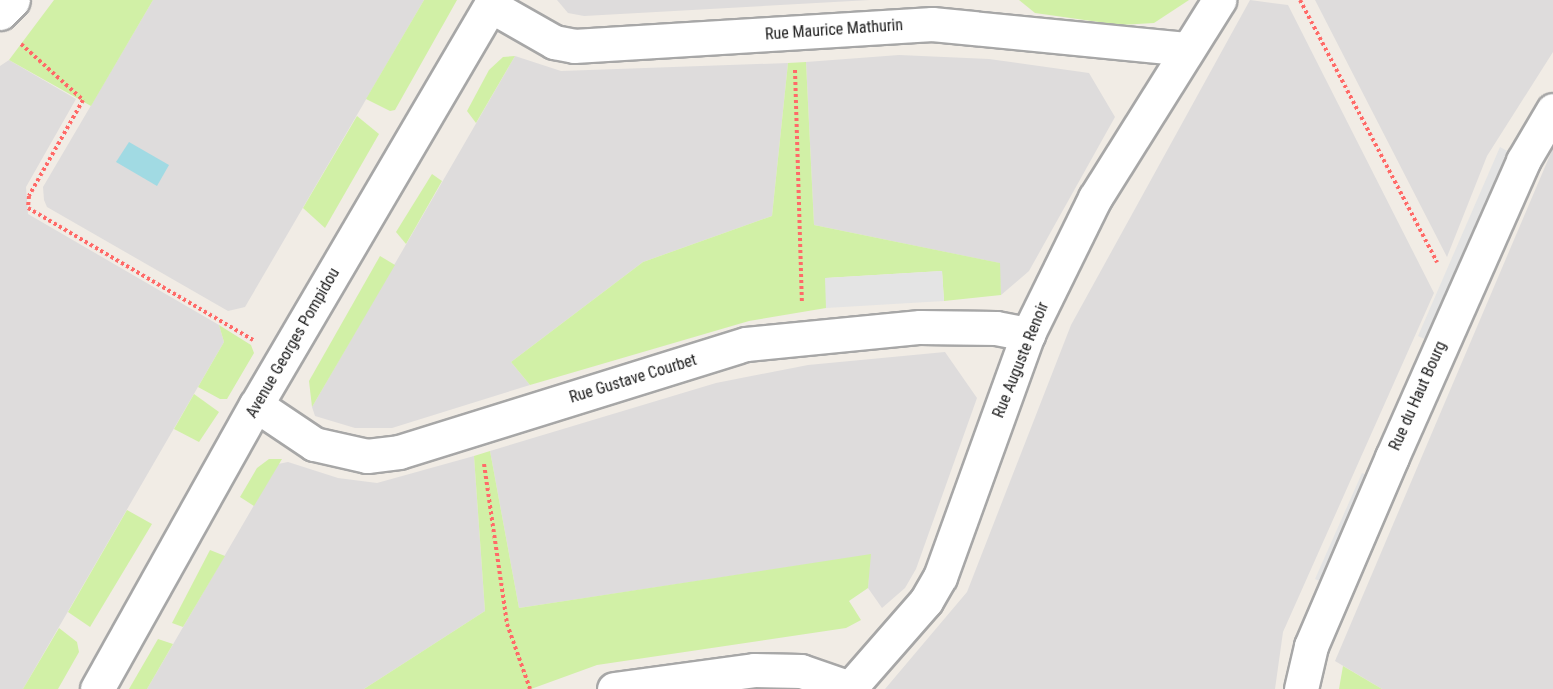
<!DOCTYPE html>
<style>
body{margin:0}
#map{position:relative;width:1553px;height:689px;overflow:hidden;background:#f1ece5;font-family:"Roboto Condensed",sans-serif}
div>[style]{position:absolute}
.residential>*{inset:0;background:#dedcdc}
.grass>*{inset:0;background:#d1f0a6}
.parking>*{inset:0;background:#e4e4e4}
.water>*{inset:0;background:#a1dae3}
.path>*{height:4px;margin-top:-2px;transform-origin:0;background:repeating-linear-gradient(90deg,#ff6a68 0 3px,transparent 0 6px)}
.roads{filter:drop-shadow(2px 0 #a7a7a7) drop-shadow(-2px 0 #a7a7a7) drop-shadow(0 2px #a7a7a7) drop-shadow(0 -2px #a7a7a7)}
.minor>*{height:33px;margin:-16.5px;padding:0 16.5px;transform-origin:16.5px;border-radius:16.5px;background:#fff}
span{translate:-50% -50%;white-space:nowrap;text-align:center;line-height:1.15;-webkit-text-stroke:4.5px #fff;paint-order:stroke}
.street-label{font-size:16px;color:#202020}
</style>
<div id="map">
<div class="residential">
<i style="clip-path:polygon(153px 0,424px 0,245px 307px,228px 311px,47px 207px,44px 200px,43px 187px)"></i>
<i style="clip-path:polygon(557px 0,870px 0,584px 16px,568px 13px)"></i>
<i style="clip-path:polygon(1250px 0,1288px 5px,1434px 293px,1283px 632px,1275px 689px,885px 689px,967px 592px,1071px 325px)"></i>
<i style="clip-path:polygon(1315px 0,1553px 0,1553px 52px,1487px 156px,1447px 257px)"></i>
<i style="clip-path:polygon(899px 55px,989px 59px,1089px 73px,1115px 117px,1029px 271px,1001px 295px,999px 263px,814px 225px,806px 62px)"></i>
<i style="clip-path:polygon(515px 56px,561px 71px,788px 63px,772px 216px,643px 262px,511px 362px,530px 385px,392px 428px,355px 428px,315px 416px,312px 407px)"></i>
<i style="clip-path:polygon(9px 60px,76px 99px,26px 187px,28px 214px,219px 325px,224px 342px,23px 689px,0 689px,0 66px)"></i>
<i style="clip-path:polygon(1553px 148px,1553px 689px,1382px 689px,1335px 661px)"></i>
<i style="clip-path:polygon(945px 352px,977px 398px,916px 569px,905px 588px,882px 608px,868px 588px,870px 555px,519px 608px,490px 451px,716px 383px,808px 365px)"></i>
<i style="clip-path:polygon(474px 456px,485px 611px,364px 689px,147px 689px,278px 464px,288px 462px,338px 478px,377px 483px)"></i>
</div>
<div class="grass">
<i style="clip-path:polygon(54px 0,153px 0,91px 106px,9px 60px)"></i>
<i style="clip-path:polygon(424px 0,457px 0,395px 110px,390px 111px,366px 99px)"></i>
<i style="clip-path:polygon(1019px 0,1189px 0,1154px 23px,1120px 25px,1035px 13px)"></i>
<i style="clip-path:polygon(515px 56px,476px 123px,467px 111px,489px 70px,503px 57px)"></i>
<i style="clip-path:polygon(806px 62px,814px 225px,1000px 263px,1001px 295px,944px 301px,942px 271px,826px 278px,826px 308px,749px 321px,530px 385px,511px 362px,643px 262px,772px 216px,788px 63px)"></i>
<i style="clip-path:polygon(357px 116px,379px 134px,325px 228px,303px 208px)"></i>
<i style="clip-path:polygon(432px 174px,442px 181px,406px 244px,396px 232px)"></i>
<i style="clip-path:polygon(380px 256px,395px 265px,312px 407px,309px 381px)"></i>
<i style="clip-path:polygon(219px 325px,251px 345px,254px 353px,227px 399px,220px 399px,198px 387px,224px 342px)"></i>
<i style="clip-path:polygon(194px 394px,219px 412px,199px 442px,174px 429px)"></i>
<i style="clip-path:polygon(490px 451px,519px 608px,871px 554px,868px 588px,849px 601px,861px 620px,846px 628px,597px 665px,531px 689px,364px 689px,485px 611px,474px 456px)"></i>
<i style="clip-path:polygon(269px 459px,282px 459px,254px 506px,240px 497px,257px 468px)"></i>
<i style="clip-path:polygon(127px 510px,152px 524px,90px 627px,68px 612px)"></i>
<i style="clip-path:polygon(210px 550px,225px 556px,183px 627px,172px 623px)"></i>
<i style="clip-path:polygon(59px 628px,77px 642px,79px 652px,58px 689px,23px 689px)"></i>
<i style="clip-path:polygon(158px 639px,173px 644px,147px 689px,129px 689px)"></i>
<i style="clip-path:polygon(1343px 666px,1382px 689px,1339px 689px)"></i>
</div>
<div class="parking">
<i style="clip-path:polygon(1500px 147px,1511px 153px,1429px 341px,1418px 336px)"></i>
<i style="clip-path:polygon(942px 271px,944px 301px,826px 308px,825px 278px)"></i>
<i style="clip-path:polygon(1362px 473px,1372px 477px,1326px 584px,1315px 579px)"></i>
</div>
<div class="water">
<i style="clip-path:polygon(129px 142px,169px 165px,157px 186px,116px 162px)"></i>
</div>
<div class="path">
<i style="left:1300px;top:0;width:296px;rotate:62.4deg"></i>
<i style="left:21px;top:44px;width:84px;rotate:42.1deg"></i>
<i style="left:83px;top:100px;width:110px;rotate:119.4deg"></i>
<i style="left:29px;top:196px;width:12px;rotate:95deg"></i>
<i style="left:28px;top:208px;width:261px;rotate:30.4deg"></i>
<i style="left:795px;top:70px;width:232px;rotate:88.3deg"></i>
<i style="left:484px;top:464px;width:162px;rotate:81.8deg"></i>
<i style="left:507px;top:624px;width:69px;rotate:70.5deg"></i>
</div>
<div class="roads">
<div class="minor">
<i style="left:491px;top:6px;width:73px;rotate:29.7deg"></i>
<i style="left:554px;top:42px;width:20px;rotate:11deg"></i>
<i style="left:574px;top:46px;width:359px;rotate:-3.5deg"></i>
<i style="left:932px;top:24px;width:255px;rotate:5.6deg"></i>
<i style="left:0;top:13px;width:18px;rotate:-45deg"></i>
<i style="left:256px;top:405px;width:70px;rotate:33.9deg"></i>
<i style="left:314px;top:444px;width:54px;rotate:12.8deg"></i>
<i style="left:367px;top:456px;width:32px;rotate:-7deg"></i>
<i style="left:399px;top:452px;width:363px;rotate:-17.3deg"></i>
<i style="left:746px;top:344px;width:175px;rotate:-5.6deg"></i>
<i style="left:920px;top:327px;width:76px;rotate:0.8deg"></i>
<i style="left:996px;top:328px;width:33px;rotate:11deg"></i>
<i style="left:97px;top:689px;width:325px;rotate:-60.8deg"></i>
<i style="left:256px;top:405px;width:470px;rotate:-59.6deg"></i>
<i style="left:614px;top:689px;width:141px;rotate:-7.7deg"></i>
<i style="left:754px;top:670px;width:47px;rotate:1.2deg"></i>
<i style="left:801px;top:671px;width:52px;rotate:19.1deg"></i>
<i style="left:849px;top:689px;width:117px;rotate:-48.8deg"></i>
<i style="left:926px;top:601px;width:28px;rotate:-60deg"></i>
<i style="left:940px;top:577px;width:258px;rotate:-70.1deg"></i>
<i style="left:1028px;top:334px;width:152px;rotate:-63.8deg"></i>
<i style="left:1095px;top:198px;width:234px;rotate:-57.9deg"></i>
<i style="left:1301px;top:689px;width:44px;rotate:-76.9deg"></i>
<i style="left:1311px;top:646px;width:206px;rotate:-66.8deg"></i>
<i style="left:1392px;top:457px;width:324px;rotate:-66.1deg"></i>
<i style="left:1523px;top:161px;width:59px;rotate:-59.5deg"></i>
</div>
</div>
<div class="street-label">
<span style="left:834px;top:30px;rotate:-4deg">Rue Maurice Mathurin</span>
<span style="left:293px;top:343px;rotate:-60deg">Avenue Georges Pompidou</span>
<span style="left:1021px;top:360px;rotate:-68deg">Rue Auguste Renoir</span>
<span style="left:633px;top:379px;rotate:-17deg">Rue Gustave Courbet</span>
<span style="left:1418px;top:396px;rotate:-66deg">Rue du Haut Bourg</span>
</div>
</div>
